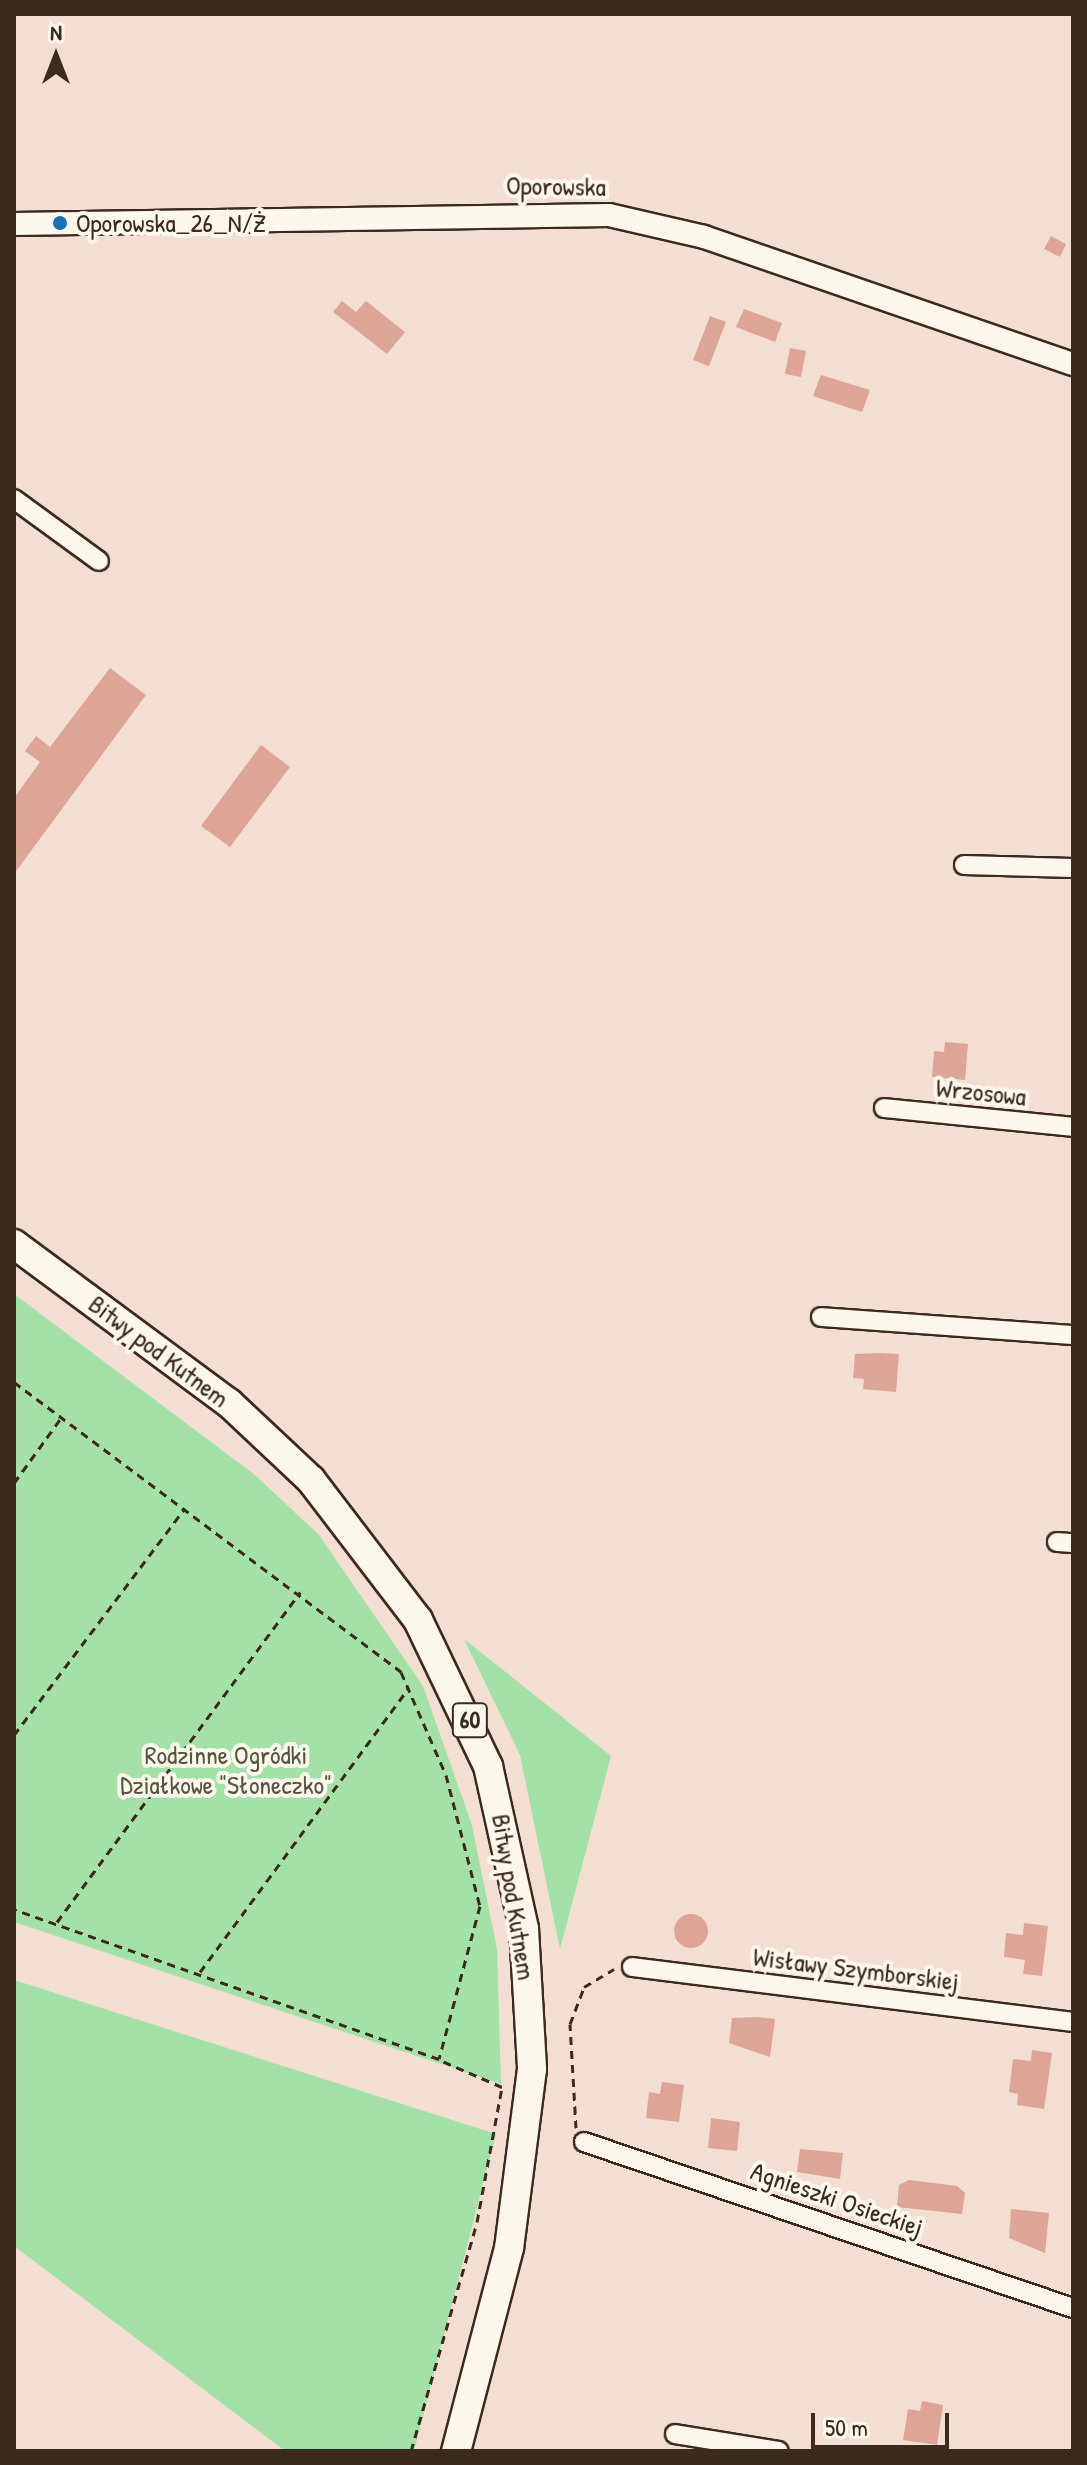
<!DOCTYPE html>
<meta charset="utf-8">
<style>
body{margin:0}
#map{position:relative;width:1087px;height:2465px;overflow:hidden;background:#f2ded2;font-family:"Patrick Hand",sans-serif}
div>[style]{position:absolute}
.green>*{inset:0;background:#a3e1a8}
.building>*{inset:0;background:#dda597}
.round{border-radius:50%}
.path>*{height:3px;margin-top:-1.5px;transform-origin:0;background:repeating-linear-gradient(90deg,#3b2a1e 0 8px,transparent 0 14px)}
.roads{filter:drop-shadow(2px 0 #3b2a1e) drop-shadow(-2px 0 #3b2a1e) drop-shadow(0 2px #3b2a1e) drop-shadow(0 -2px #3b2a1e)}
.minor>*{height:18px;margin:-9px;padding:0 9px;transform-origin:9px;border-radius:9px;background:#fbf7ec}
.tertiary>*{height:22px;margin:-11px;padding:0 11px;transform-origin:11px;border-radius:11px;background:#fbf7ec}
.primary>*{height:28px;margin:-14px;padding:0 14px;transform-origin:14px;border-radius:14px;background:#fbf7ec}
.dots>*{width:22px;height:22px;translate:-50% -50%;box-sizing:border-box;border:4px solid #fbf7ec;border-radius:50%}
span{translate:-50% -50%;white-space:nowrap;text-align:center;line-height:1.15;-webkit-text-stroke:8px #fbf7ec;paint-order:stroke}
.shield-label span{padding:2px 6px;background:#fbf7ec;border:2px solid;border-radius:6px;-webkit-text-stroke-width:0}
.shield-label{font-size:24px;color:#3b2a1e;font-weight:700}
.street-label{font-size:26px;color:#3b2a1e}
.poi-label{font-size:26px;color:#3b2a1e}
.left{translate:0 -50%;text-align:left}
.park-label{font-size:26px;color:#555840}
.frame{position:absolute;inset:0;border:16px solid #3b2a1e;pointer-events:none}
.north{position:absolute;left:16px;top:16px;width:80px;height:80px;-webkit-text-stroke:6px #fbf7ec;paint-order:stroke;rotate:0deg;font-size:22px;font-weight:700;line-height:32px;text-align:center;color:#3b2a1e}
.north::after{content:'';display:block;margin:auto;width:28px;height:36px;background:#3b2a1e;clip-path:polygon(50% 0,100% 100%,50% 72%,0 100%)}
.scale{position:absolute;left:811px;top:2413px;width:138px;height:36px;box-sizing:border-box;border:4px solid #3b2a1e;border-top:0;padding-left:10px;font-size:24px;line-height:28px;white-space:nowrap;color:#3b2a1e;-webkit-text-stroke:6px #fbf7ec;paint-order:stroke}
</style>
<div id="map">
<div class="green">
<i style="clip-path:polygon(14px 1294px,255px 1475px,319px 1535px,423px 1686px,472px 1825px,497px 1949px,501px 2084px,14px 1922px)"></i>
<i style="clip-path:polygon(464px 1639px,611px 1756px,560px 1949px,520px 1755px)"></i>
<i style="clip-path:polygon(14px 1980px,496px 2134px,414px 2451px,285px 2451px,14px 2246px)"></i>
</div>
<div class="building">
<i style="clip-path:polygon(1051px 236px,1066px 244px,1060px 257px,1044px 249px)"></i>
<i style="clip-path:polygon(342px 301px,356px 312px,366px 301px,405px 332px,387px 354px,333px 312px)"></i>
<i style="clip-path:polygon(744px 309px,782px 323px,775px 342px,736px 327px)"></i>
<i style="clip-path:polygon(710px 316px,726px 322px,709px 366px,693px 360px)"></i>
<i style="clip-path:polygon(790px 348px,806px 351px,801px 377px,785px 374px)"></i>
<i style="clip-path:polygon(821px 375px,870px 390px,862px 412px,813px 396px)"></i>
<i style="clip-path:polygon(110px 668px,146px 695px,14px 874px,14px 798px,40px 762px,25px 751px,36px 736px,50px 747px)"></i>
<i style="clip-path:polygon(261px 745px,290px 767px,230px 847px,201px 826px)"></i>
<i style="clip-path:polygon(945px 1042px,968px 1044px,965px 1080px,932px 1077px,934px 1051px,944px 1052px)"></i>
<i style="clip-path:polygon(882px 1353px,899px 1354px,896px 1392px,863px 1389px,864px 1379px,853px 1378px,855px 1354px)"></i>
<i class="round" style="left:674px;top:1914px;width:34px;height:34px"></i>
<i style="clip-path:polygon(1024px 1923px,1048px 1926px,1042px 1976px,1023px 1974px,1025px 1960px,1004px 1957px,1006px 1933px,1023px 1935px)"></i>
<i style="clip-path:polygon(757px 2017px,775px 2019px,770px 2057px,729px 2043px,732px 2018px)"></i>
<i style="clip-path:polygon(1032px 2050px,1052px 2053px,1044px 2109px,1017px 2105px,1018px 2094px,1009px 2092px,1013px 2059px,1031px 2061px)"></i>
<i style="clip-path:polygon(662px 2082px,684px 2085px,679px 2122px,646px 2118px,649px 2092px,660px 2094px)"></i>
<i style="clip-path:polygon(711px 2118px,740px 2122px,737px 2151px,708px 2148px)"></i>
<i style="clip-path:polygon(800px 2149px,843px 2153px,840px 2179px,797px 2172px)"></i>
<i style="clip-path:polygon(909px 2180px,957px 2186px,965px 2193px,962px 2214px,897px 2207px,899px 2185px)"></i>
<i style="clip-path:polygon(1011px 2209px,1049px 2213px,1045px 2253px,1009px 2238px)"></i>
<i style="clip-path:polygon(922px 2401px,943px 2405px,937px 2445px,903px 2440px,908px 2409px,920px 2411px)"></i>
</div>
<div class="path">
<i style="left:14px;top:744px;width:12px;rotate:90deg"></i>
<i style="left:14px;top:1382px;width:484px;rotate:36.8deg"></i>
<i style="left:401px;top:1672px;width:112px;rotate:66.4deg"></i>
<i style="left:446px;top:1775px;width:135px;rotate:75.5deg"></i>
<i style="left:480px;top:1906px;width:158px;rotate:105deg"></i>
<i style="left:439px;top:2059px;width:451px;rotate:-160.6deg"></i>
<i style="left:14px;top:1483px;width:80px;rotate:-54.1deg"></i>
<i style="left:14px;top:1735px;width:284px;rotate:-53deg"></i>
<i style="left:57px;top:1922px;width:410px;rotate:-53.6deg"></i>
<i style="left:200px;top:1972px;width:353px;rotate:-53.7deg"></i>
<i style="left:576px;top:2128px;width:104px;rotate:-93.3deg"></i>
<i style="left:570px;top:2024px;width:40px;rotate:-69deg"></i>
<i style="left:584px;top:1987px;width:35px;rotate:-31deg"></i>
<i style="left:411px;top:2451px;width:238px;rotate:-73.9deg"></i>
<i style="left:477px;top:2222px;width:137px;rotate:-79.5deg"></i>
<i style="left:502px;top:2087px;width:68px;rotate:-156.5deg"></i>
</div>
<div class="roads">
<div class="minor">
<i style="left:14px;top:499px;width:105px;rotate:36.1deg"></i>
<i style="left:964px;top:865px;width:109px;rotate:1.6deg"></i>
<i style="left:884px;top:1108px;width:190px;rotate:5.7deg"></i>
<i style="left:821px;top:1317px;width:253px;rotate:4.1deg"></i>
<i style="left:1057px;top:1542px;width:16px;rotate:4deg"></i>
<i style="left:632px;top:1967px;width:444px;rotate:7.1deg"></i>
<i style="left:584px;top:2142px;width:516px;rotate:18.75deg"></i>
<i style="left:675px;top:2434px;width:105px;rotate:9.3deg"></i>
</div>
<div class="tertiary">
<i style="left:14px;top:224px;width:595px;rotate:-0.87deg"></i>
<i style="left:609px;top:215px;width:98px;rotate:13deg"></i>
<i style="left:704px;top:237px;width:390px;rotate:19deg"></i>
</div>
<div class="primary">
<i style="left:14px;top:1244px;width:267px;rotate:36.5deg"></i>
<i style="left:229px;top:1403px;width:112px;rotate:43.2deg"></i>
<i style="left:311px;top:1480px;width:176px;rotate:52.6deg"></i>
<i style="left:418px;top:1620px;width:162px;rotate:64.4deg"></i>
<i style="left:488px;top:1766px;width:167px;rotate:77.5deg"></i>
<i style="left:524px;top:1929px;width:140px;rotate:86.7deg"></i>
<i style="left:532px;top:2069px;width:180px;rotate:97.3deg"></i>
<i style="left:509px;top:2248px;width:210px;rotate:104.6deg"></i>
</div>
</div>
<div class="dots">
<i style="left:60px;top:223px;background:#1f6fb2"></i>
</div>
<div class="shield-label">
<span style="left:470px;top:1720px">60</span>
</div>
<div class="street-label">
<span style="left:556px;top:186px;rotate:1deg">Oporowska</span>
<span style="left:981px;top:1092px;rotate:6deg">Wrzosowa</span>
<span style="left:159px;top:1351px;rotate:37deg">Bitwy pod Kutnem</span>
<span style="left:514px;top:1897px;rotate:81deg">Bitwy pod Kutnem</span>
<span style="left:856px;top:1969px;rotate:7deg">Wisławy Szymborskiej</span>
<span style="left:837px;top:2199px;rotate:19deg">Agnieszki Osieckiej</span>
</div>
<div class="poi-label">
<span class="left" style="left:76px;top:223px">Oporowska_26_N/Ż</span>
</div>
<div class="park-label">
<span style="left:226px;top:1770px">Rodzinne Ogródki<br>Działkowe "Słoneczko"</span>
</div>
<div class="frame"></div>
<div class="north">N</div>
<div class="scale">50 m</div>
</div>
